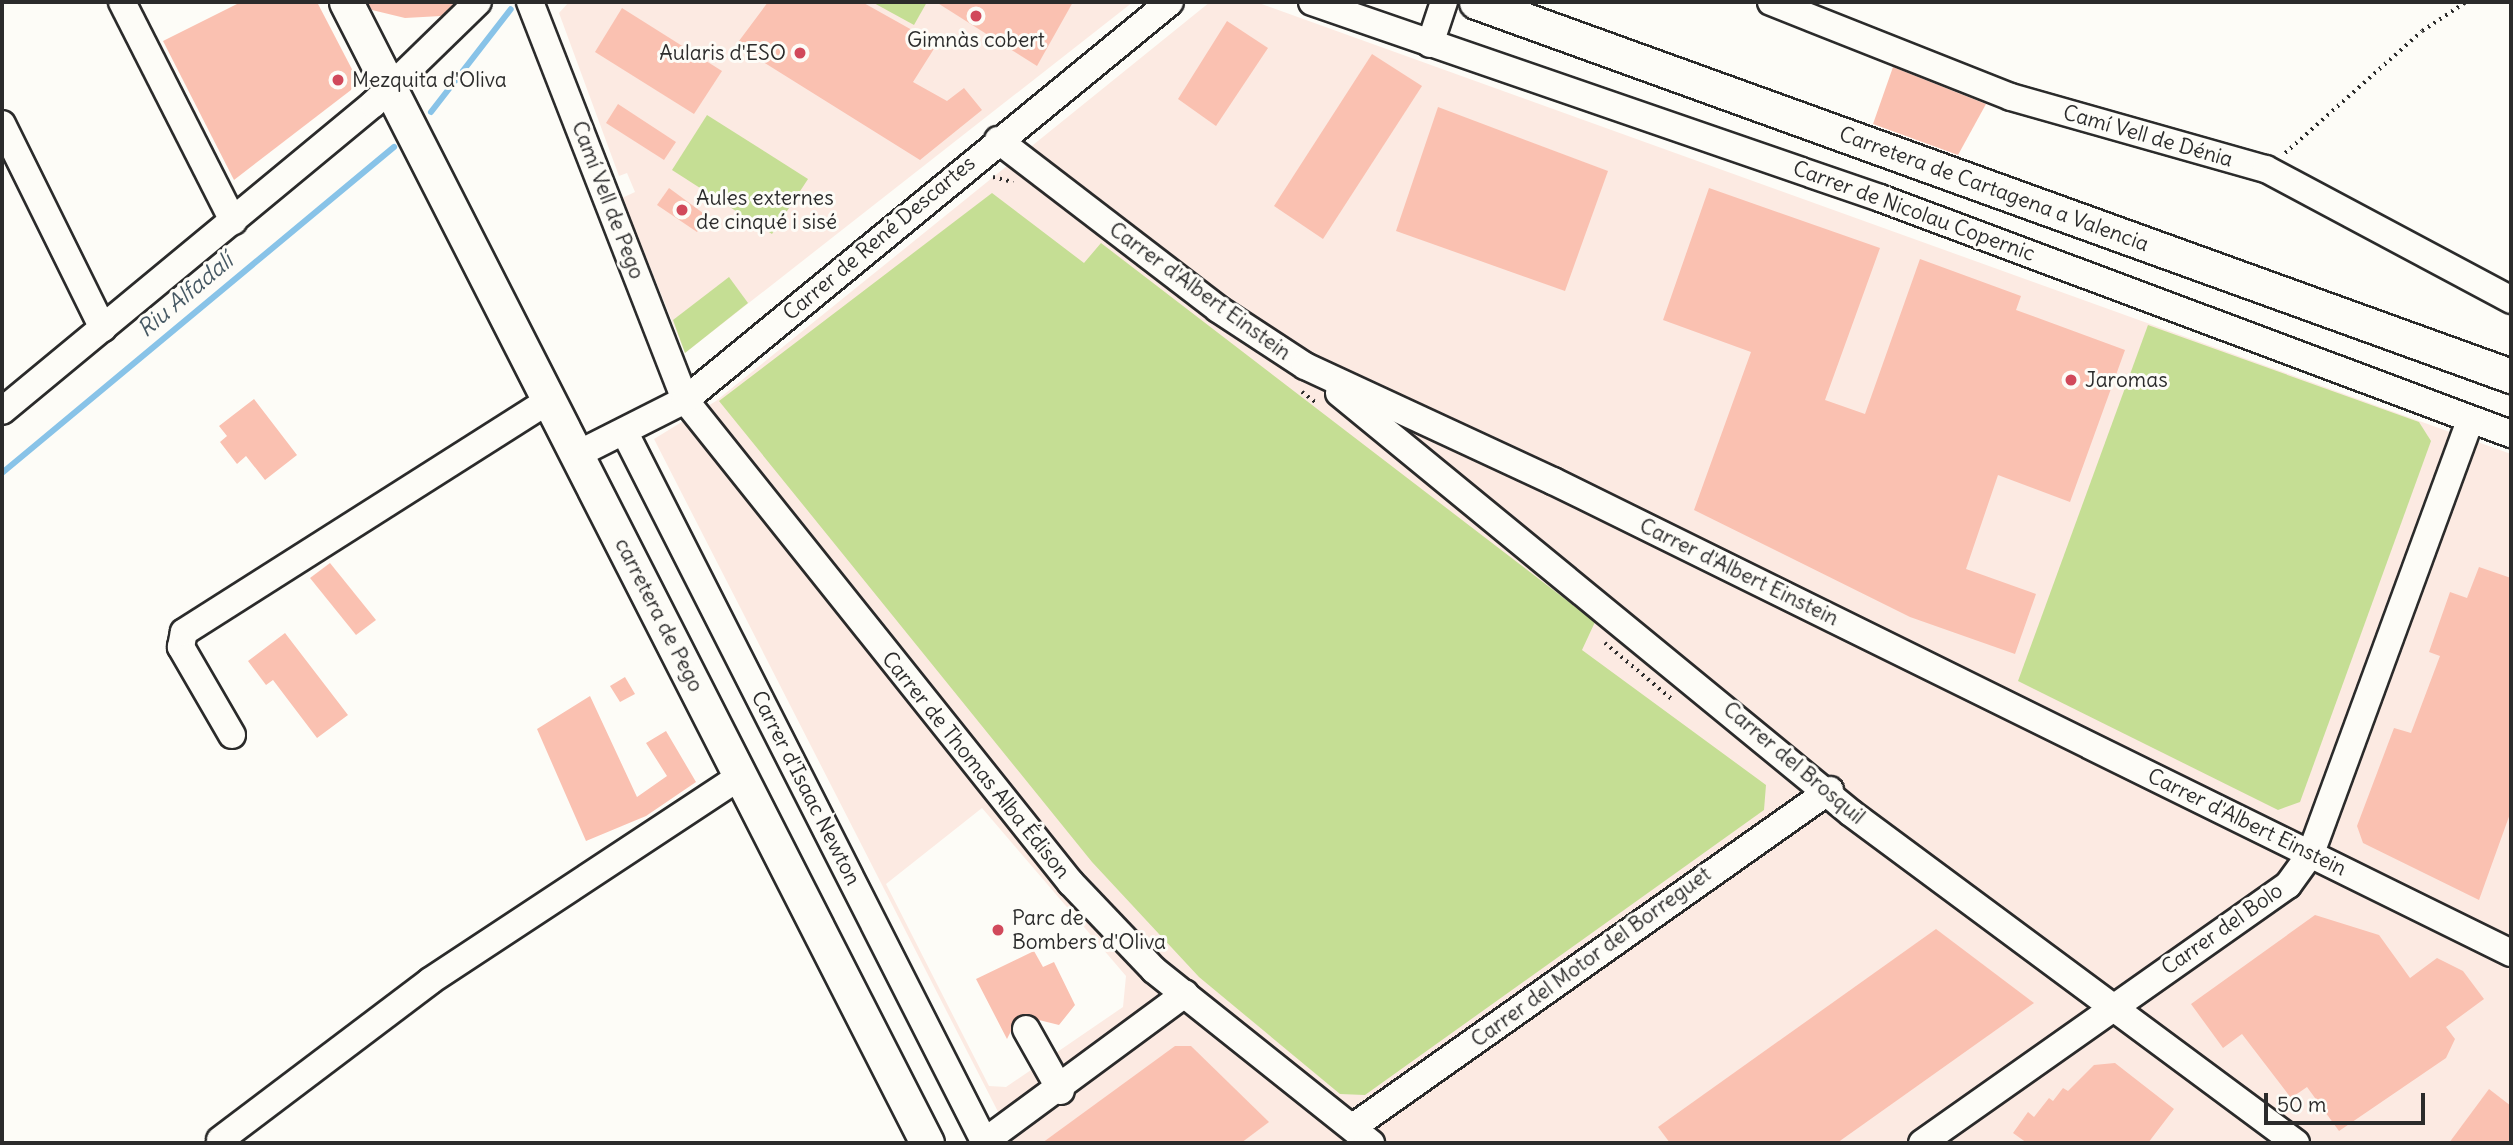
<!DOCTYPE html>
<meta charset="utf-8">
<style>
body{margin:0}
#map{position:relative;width:2513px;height:1145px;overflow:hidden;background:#fdfcf7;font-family:Delius,sans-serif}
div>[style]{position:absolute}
.built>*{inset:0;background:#fceae2}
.green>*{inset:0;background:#c5de94}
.stream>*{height:6px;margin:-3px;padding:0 3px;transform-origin:3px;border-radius:3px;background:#88c3e8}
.building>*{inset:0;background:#fac1b1}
.path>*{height:3.5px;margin-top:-1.75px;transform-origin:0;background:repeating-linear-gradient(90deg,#2b2b2b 0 2px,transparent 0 7px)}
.roads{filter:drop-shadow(2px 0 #2b2b2b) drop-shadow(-2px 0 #2b2b2b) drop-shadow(0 2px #2b2b2b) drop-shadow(0 -2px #2b2b2b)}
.minor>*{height:26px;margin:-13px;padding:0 13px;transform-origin:13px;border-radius:13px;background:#fdfcf7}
.major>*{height:33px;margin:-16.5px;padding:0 16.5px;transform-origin:16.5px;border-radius:16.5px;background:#fdfcf7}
.dots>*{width:19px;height:19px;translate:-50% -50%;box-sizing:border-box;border:4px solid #fdfcf7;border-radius:50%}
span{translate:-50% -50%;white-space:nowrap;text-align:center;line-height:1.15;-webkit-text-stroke:6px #fdfcf7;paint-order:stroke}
.poi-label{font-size:21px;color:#2b2b2b}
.right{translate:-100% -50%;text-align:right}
.left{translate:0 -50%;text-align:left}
.street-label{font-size:21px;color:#2b2b2b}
.water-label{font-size:23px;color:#475964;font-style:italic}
.frame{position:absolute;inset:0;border:4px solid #2b2b2b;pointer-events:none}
.scale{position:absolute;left:2264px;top:1093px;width:161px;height:32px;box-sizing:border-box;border:4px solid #2b2b2b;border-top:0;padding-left:9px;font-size:21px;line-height:24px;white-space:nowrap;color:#2b2b2b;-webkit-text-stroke:5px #fdfcf7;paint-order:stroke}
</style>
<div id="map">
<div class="built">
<i style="clip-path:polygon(569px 2px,1133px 2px,685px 353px,622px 198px,635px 192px,627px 173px,619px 176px,559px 13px)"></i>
<i style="clip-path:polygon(evenodd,1210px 2px,1256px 2px,2511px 454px,2511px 1143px,1014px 1143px,654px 439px,716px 401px,1210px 2px,982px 808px,1126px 976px,1123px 1007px,1006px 1087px,989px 1086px,886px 884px,982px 808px)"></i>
</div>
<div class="green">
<i style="clip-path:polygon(872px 2px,927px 2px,914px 25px)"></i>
<i style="clip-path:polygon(707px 115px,808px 179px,772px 234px,672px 170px)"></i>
<i style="clip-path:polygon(992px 193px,1084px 263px,1101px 243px,1595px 622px,1582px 650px,1766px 785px,1764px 810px,1365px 1095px,1340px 1094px,1199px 977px,1092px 862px,719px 401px)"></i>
<i style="clip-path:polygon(729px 277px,748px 303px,685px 353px,673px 320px)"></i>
<i style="clip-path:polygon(2148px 325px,2419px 422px,2431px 441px,2300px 802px,2278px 810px,2018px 681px)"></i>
</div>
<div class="stream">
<i style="left:431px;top:112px;width:130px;rotate:-52.2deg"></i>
<i style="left:2px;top:473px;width:510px;rotate:-39.75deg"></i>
</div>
<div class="building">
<i style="clip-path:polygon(241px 2px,317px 2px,355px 75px,351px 90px,234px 180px,163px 41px)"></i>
<i style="clip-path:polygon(367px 2px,452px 2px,453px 5px,441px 16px,405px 18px,372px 10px)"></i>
<i style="clip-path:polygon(768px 2px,862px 2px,937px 44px,913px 82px,947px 101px,964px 88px,982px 110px,920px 160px,736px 45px)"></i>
<i style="clip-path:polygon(936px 2px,1073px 2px,1037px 66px)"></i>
<i style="clip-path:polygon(622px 8px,722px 71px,694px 114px,595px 52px)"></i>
<i style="clip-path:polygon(1227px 21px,1268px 48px,1216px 126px,1178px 99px)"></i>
<i style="clip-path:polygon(1372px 54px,1422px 86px,1323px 239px,1274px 206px)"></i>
<i style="clip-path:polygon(1893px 67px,1986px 104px,1958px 155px,1873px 124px)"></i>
<i style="clip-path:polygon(618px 104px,676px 142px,664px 160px,606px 123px)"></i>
<i style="clip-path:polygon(1438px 107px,1608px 171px,1565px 291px,1396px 231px)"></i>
<i style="clip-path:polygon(669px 188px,707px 216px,697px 232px,657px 205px)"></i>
<i style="clip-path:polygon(1709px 188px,1880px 248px,1825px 400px,1865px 414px,1920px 259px,2021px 296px,2016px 310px,2125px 350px,2070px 502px,1998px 475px,1966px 569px,2036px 594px,2015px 654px,1910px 617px,1694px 510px,1751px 352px,1663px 320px)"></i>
<i style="clip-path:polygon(254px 399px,297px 455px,265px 480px,246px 456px,237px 464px,220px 442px,227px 436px,219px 426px)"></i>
<i style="clip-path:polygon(330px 563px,376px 620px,356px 635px,310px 578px)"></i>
<i style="clip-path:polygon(2479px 567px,2511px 578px,2511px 811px,2479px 900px,2363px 843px,2357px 826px,2394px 728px,2411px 733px,2440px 656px,2429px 652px,2450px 592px,2467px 598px)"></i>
<i style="clip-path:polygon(285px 633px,348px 715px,317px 738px,273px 680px,266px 685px,248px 661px)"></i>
<i style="clip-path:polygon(625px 677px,635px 694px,620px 702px,610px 686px)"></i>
<i style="clip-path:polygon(590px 696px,637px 797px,667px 776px,646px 743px,666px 731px,696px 782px,646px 816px,586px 841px,537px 729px)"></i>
<i style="clip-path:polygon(2315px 915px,2379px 935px,2410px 978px,2437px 958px,2463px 971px,2484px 999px,2446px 1027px,2455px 1039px,2446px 1058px,2339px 1131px,2307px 1087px,2291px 1098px,2242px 1034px,2223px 1048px,2191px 1004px)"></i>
<i style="clip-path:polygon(1936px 929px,2034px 1003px,1837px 1143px,1670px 1143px,1658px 1127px)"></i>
<i style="clip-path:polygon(1034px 951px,1043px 967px,1054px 962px,1075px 1005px,1059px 1025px,1019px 1015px,1007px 1039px,976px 979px)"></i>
<i style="clip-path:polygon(1175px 1046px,1191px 1046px,1269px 1122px,1241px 1143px,1042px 1143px)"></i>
<i style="clip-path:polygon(2115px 1063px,2174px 1109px,2148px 1143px,2027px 1143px,2013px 1133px,2028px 1112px,2034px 1117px,2049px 1098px,2053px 1101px,2063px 1088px,2068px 1091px,2094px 1065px)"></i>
<i style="clip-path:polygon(2489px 1089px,2511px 1106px,2511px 1143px,2449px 1143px)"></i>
</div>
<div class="path">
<i style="left:2285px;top:153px;width:183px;rotate:-41.7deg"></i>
<i style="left:2422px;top:31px;width:53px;rotate:-33.4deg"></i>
<i style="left:993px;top:177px;width:21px;rotate:14deg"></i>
<i style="left:1302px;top:392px;width:20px;rotate:37deg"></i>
<i style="left:1605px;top:643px;width:89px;rotate:40deg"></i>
</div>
<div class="roads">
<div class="minor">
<i style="left:122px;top:2px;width:246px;rotate:63.1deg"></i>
<i style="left:530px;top:2px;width:427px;rotate:68.7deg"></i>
<i style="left:685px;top:400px;width:618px;rotate:51.37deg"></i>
<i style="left:1071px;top:883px;width:120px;rotate:46.3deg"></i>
<i style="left:1154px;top:970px;width:278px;rotate:38.6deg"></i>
<i style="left:1312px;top:2px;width:601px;rotate:19.04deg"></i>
<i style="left:1880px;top:198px;width:674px;rotate:20.51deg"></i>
<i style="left:1771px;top:2px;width:258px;rotate:21.6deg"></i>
<i style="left:2011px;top:97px;width:265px;rotate:15.8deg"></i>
<i style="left:2266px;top:169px;width:278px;rotate:28.1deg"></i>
<i style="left:1430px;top:44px;width:44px;rotate:-71.6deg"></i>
<i style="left:2px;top:124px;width:228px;rotate:63.7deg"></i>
<i style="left:998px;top:140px;width:277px;rotate:37.5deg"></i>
<i style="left:1218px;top:309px;width:104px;rotate:33.2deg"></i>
<i style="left:1305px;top:366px;width:273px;rotate:24.9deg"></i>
<i style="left:1553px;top:481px;width:1068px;rotate:26.23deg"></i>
<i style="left:1339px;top:393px;width:662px;rotate:39.36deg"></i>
<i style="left:1851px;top:813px;width:554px;rotate:36.56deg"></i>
<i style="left:2px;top:411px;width:482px;rotate:-39.6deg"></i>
<i style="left:373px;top:104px;width:146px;rotate:-44.2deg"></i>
<i style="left:625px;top:433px;width:796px;rotate:63.11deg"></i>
<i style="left:576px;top:455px;width:122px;rotate:-26.8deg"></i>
<i style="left:685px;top:400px;width:627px;rotate:-39.37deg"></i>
<i style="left:232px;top:735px;width:102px;rotate:-120.1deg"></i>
<i style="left:181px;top:647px;width:15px;rotate:-79deg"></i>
<i style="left:184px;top:632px;width:431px;rotate:-32.4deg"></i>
<i style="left:1026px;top:1029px;width:71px;rotate:60.6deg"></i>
<i style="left:1353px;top:1127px;width:584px;rotate:-35.24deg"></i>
<i style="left:220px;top:1140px;width:263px;rotate:-37.1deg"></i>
<i style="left:430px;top:981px;width:372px;rotate:-33.4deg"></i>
<i style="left:984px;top:1142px;width:250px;rotate:-36.4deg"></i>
<i style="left:1922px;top:1143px;width:448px;rotate:-35.2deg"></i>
<i style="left:2288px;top:885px;width:39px;rotate:-54deg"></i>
<i style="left:2311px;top:853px;width:460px;rotate:-69.8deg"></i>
</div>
<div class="major">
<i style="left:346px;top:2px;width:1280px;rotate:63.01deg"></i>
<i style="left:1476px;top:2px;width:1101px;rotate:19.87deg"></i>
</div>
</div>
<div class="dots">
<i style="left:976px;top:16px;background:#d1495b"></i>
<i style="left:800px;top:53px;background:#d1495b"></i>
<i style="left:338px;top:80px;background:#d1495b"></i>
<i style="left:682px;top:210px;background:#d1495b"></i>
<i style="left:2071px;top:380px;background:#d1495b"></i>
<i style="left:998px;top:930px;background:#d1495b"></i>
</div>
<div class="poi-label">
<span style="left:976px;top:40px">Gimnàs cobert</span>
<span class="right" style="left:786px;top:53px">Aularis d'ESO</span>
<span class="left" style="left:352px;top:80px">Mezquita d'Oliva</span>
<span class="left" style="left:696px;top:210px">Aules externes<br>de cinqué i sisé</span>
<span class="left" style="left:2085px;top:380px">Jaromas</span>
<span class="left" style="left:1012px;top:930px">Parc de<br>Bombers d'Oliva</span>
</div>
<div class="street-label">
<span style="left:2148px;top:136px;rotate:16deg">Camí Vell de Dénia</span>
<span style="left:1994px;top:189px;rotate:20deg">Carretera de Cartagena a Valencia</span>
<span style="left:608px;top:200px;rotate:69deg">Camí Vell de Pego</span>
<span style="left:1914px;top:211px;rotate:20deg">Carrer de Nicolau Copernic</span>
<span style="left:879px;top:238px;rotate:-40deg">Carrer de René Descartes</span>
<span style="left:1200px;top:291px;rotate:36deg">Carrer d'Albert Einstein</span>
<span style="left:1739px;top:572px;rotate:26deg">Carrer d'Albert Einstein</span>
<span style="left:659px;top:615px;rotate:63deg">carretera de Pego</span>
<span style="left:1794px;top:763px;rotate:40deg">Carrer del Brosquil</span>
<span style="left:976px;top:765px;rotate:51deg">Carrer de Thomas Alba Édison</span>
<span style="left:806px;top:788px;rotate:63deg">Carrer d'Isaac Newton</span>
<span style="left:2247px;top:822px;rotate:26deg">Carrer d'Albert Einstein</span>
<span style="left:2222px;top:929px;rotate:-35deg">Carrer del Bolo</span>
<span style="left:1591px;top:957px;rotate:-36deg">Carrer del Motor del Borreguet</span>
</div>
<div class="water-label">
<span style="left:185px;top:295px;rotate:-40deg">Riu Alfadalí</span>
</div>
<div class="frame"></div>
<div class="scale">50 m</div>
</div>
